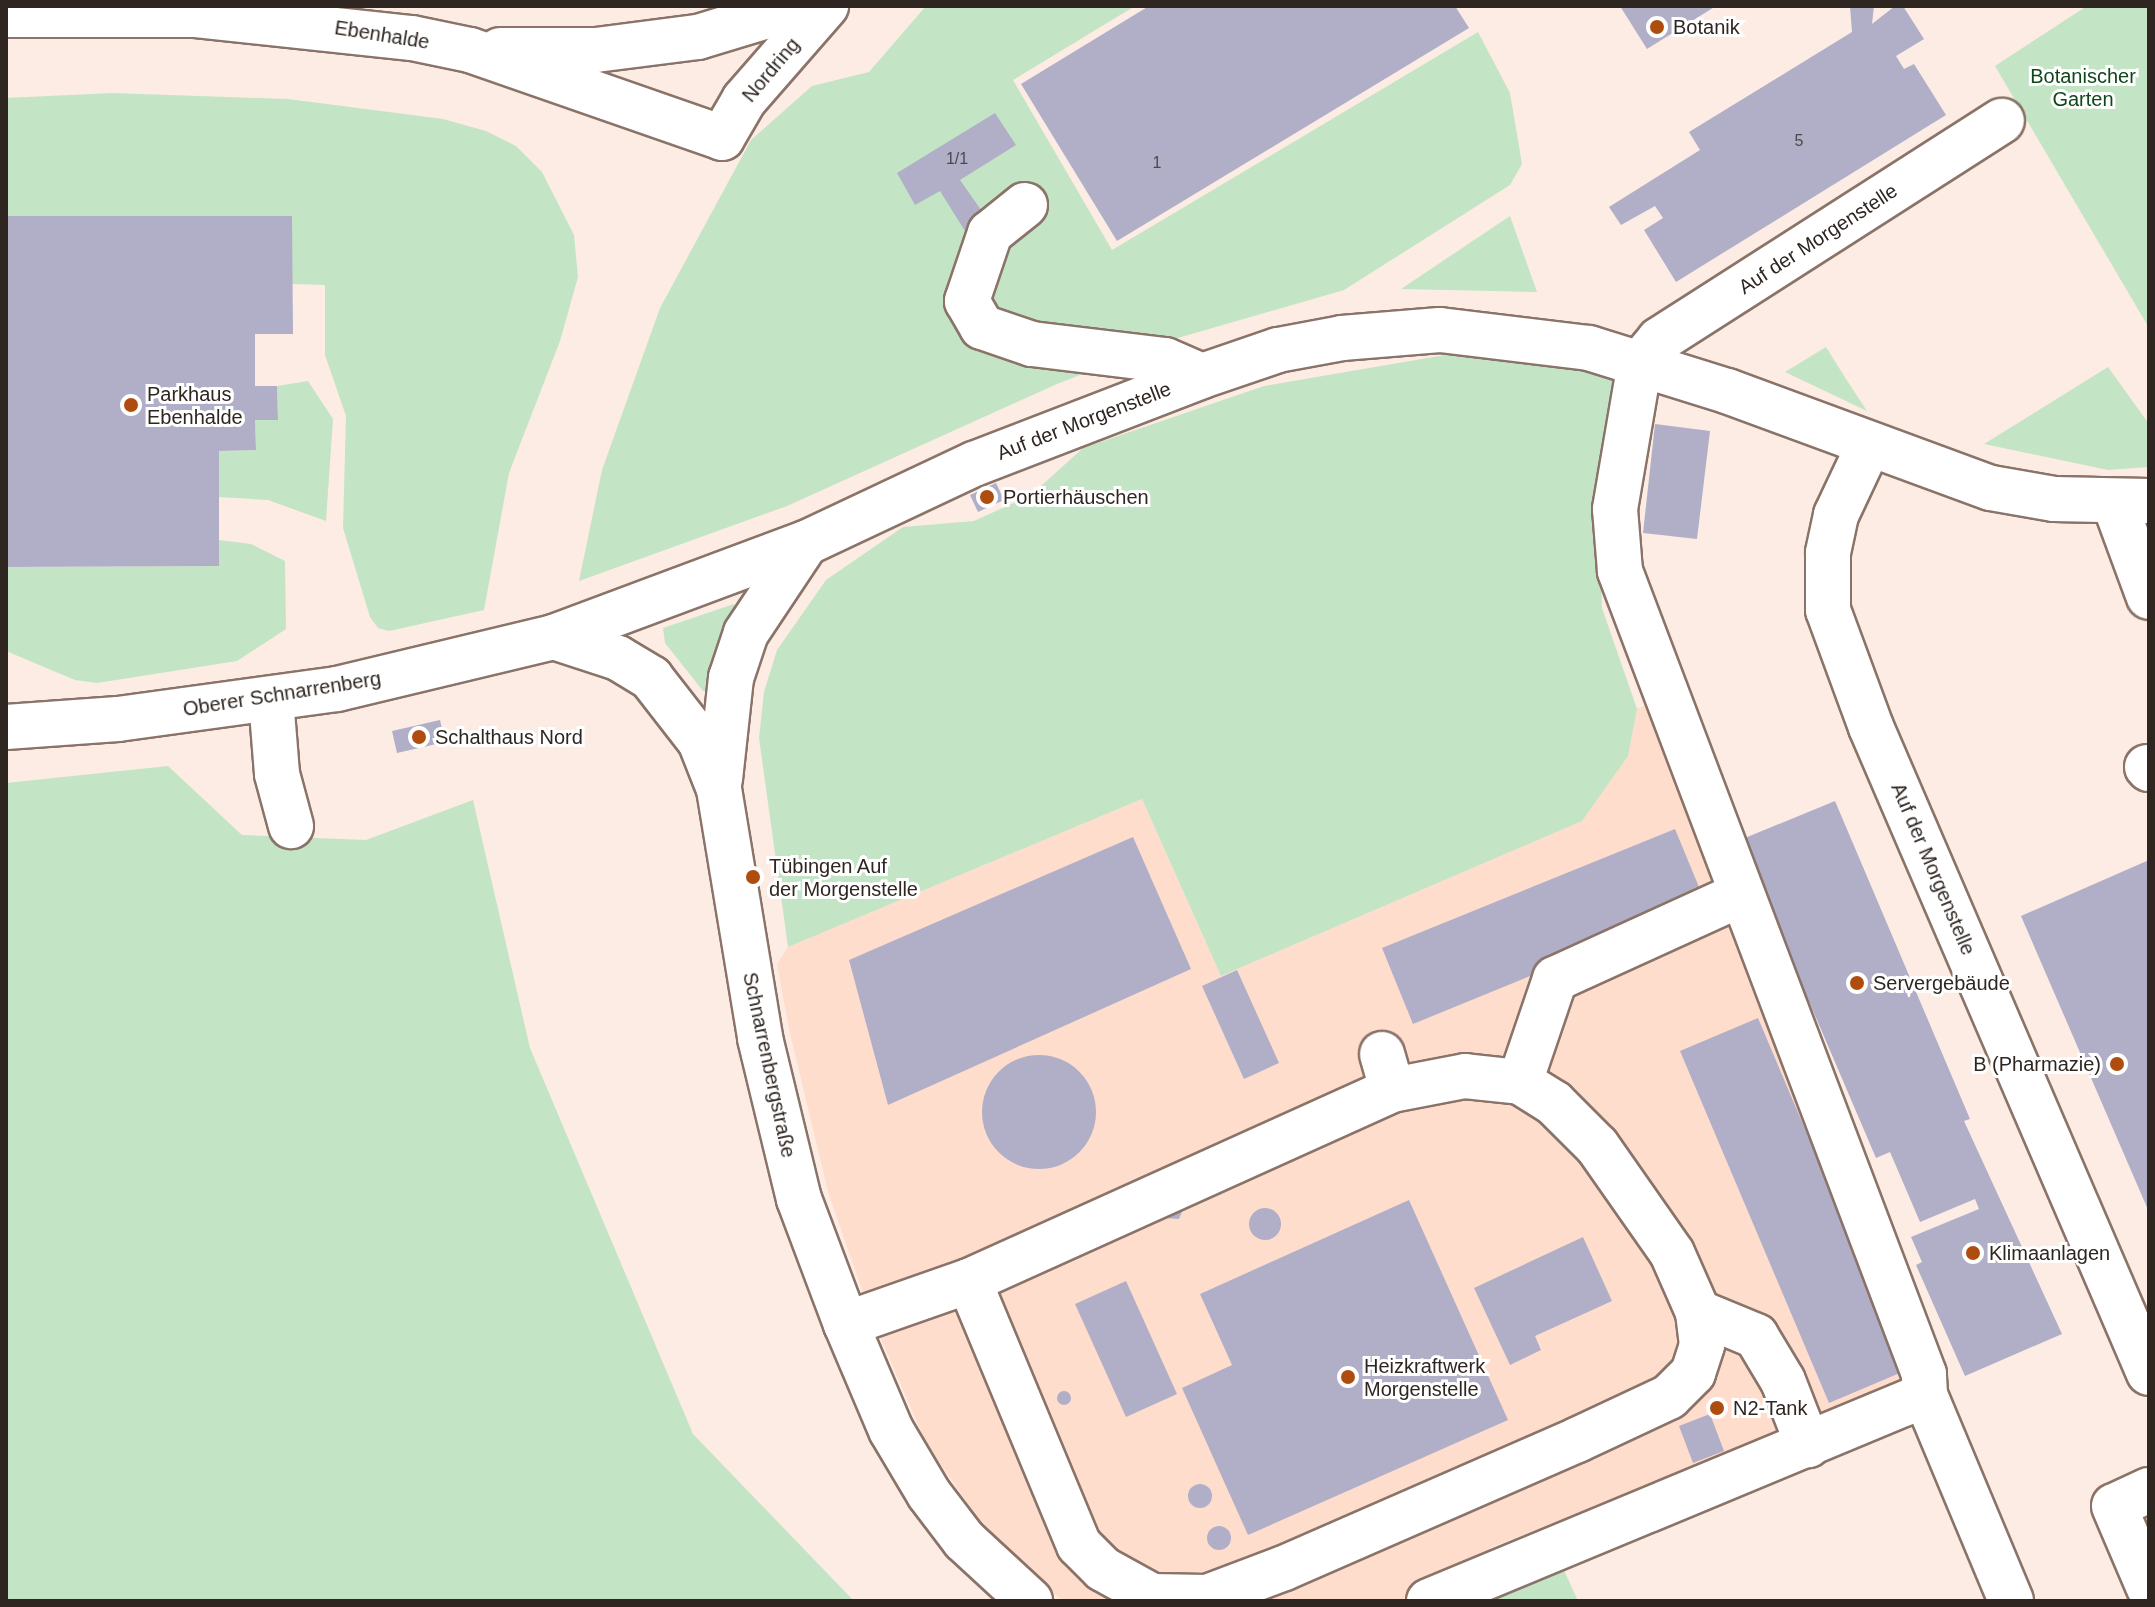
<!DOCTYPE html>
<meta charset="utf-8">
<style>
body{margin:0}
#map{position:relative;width:2155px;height:1607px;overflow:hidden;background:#fcece4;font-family:Arial,sans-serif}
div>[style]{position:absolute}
.built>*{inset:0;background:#ffddcd}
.green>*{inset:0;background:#c4e4c6}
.building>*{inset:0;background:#b0afc7}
.round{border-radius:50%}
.roads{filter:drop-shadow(2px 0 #8a7368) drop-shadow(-2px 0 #8a7368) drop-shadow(0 2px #8a7368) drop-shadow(0 -2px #8a7368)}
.minor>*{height:44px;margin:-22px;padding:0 22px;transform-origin:22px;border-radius:22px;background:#fff}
.dots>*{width:22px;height:22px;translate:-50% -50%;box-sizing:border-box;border:4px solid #fff;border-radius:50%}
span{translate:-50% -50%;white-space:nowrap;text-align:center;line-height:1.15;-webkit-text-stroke:6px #fff;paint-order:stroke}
.number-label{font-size:16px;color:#4f484a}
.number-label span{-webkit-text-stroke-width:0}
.poi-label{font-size:20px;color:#2f2621}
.left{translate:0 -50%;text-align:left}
.right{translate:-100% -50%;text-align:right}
.street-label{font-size:20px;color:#2f2621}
.park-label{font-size:20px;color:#0f471b}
.frame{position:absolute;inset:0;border:8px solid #2f2621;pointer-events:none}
</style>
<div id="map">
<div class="built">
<i style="clip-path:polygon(1653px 702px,1924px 1374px,1490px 1548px,1500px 1572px,1429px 1601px,1062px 1601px,980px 1521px,926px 1443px,871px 1316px,828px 1192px,789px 1029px,777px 964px,788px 947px,1142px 799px,1221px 976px,1582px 821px,1627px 756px,1637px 709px)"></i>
</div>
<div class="green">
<i style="clip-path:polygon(926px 6px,1135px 6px,1013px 80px,1112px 250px,1478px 32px,1510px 93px,1522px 164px,1510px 185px,1344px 290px,1164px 342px,1057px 384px,787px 506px,579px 581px,602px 470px,660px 308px,751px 140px,812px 86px,869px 72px)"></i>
<i style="clip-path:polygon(2087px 6px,2149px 6px,2149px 328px,1995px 66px)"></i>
<i style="clip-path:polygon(112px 93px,288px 99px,443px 119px,486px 131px,516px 146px,542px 172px,574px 235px,578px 277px,560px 341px,509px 473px,484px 610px,389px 631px,378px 628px,370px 617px,343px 528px,346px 416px,325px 355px,325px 285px,292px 284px,292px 216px,6px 216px,6px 98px)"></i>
<i style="clip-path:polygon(1510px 216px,1537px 292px,1401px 289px)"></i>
<i style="clip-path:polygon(1826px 347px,1846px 379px,1867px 411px,1785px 372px)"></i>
<i style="clip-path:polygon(1480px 349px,1624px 372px,1600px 538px,1602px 608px,1637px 709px,1628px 756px,1582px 821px,1221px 976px,1142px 799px,788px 947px,759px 738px,764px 692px,777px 650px,826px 580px,903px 527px,974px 521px,1031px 495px,1083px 448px,1264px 386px)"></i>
<i style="clip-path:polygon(2108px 367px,2149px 424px,2149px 467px,2108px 470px,1984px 444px)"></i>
<i style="clip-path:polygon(308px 381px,333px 419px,326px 521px,268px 500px,219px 497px,219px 451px,256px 450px,255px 420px,278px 420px,277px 386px)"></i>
<i style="clip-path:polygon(219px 540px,251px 544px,285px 561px,286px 629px,237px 661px,97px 683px,75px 680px,6px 651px,6px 567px,218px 566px)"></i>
<i style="clip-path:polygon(734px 604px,737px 616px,713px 690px,703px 691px,665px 643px,663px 628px)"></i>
<i style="clip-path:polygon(168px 766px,242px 835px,366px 840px,473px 800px,530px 1048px,693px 1434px,854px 1601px,6px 1601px,6px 783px)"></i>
<i style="clip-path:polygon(1562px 1566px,1578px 1601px,1482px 1601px)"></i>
</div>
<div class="building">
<i style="clip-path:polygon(1149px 6px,1455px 6px,1469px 28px,1117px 241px,1021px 84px)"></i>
<i style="clip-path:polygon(1620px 6px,1716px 6px,1647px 49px)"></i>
<i style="clip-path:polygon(1850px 6px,1874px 6px,1872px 24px,1895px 6px,1903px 6px,1924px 39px,1896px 56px,1904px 69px,1914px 64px,1946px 115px,1676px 282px,1644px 230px,1663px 218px,1655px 206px,1621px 225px,1609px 207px,1700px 150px,1689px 132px,1852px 32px)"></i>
<i style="clip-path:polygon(995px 113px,1016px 145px,960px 180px,986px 217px,965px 231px,940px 191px,915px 205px,897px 173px)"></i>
<i style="clip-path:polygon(6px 216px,292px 216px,293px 334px,255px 334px,255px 386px,277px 386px,278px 420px,255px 420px,256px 450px,219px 451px,219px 566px,6px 567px)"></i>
<i style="clip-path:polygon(1655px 424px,1710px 431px,1697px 539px,1643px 533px)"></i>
<i style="clip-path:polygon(996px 483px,1004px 500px,978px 512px,970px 495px)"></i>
<i style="clip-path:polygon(440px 720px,445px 742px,397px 753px,392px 731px)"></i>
<i style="clip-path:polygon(1835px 801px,1970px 1119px,1964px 1121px,2062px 1334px,1965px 1376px,1916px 1265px,1922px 1262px,1911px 1237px,1979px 1209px,1975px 1199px,1920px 1222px,1890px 1152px,1876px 1158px,1740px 840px)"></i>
<i style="clip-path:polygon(1675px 829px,1706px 904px,1413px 1024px,1382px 948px)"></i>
<i style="clip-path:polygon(1133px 837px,1191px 969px,888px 1105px,849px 960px)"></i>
<i style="clip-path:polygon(2149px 860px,2149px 1212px,2021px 916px)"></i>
<i style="clip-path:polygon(1237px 970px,1279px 1063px,1244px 1079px,1202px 986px)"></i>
<i style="clip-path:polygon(1758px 1018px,1907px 1370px,1829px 1403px,1680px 1051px)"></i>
<i class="round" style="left:982px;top:1055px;width:114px;height:114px"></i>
<i style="clip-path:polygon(1409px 1200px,1508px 1420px,1248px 1535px,1182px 1388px,1232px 1365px,1200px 1294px)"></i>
<i style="clip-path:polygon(1185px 1204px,1179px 1219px,1163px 1218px)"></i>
<i class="round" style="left:1249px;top:1208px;width:32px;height:32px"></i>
<i style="clip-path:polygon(1583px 1237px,1612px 1301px,1535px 1336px,1541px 1350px,1510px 1365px,1474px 1288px)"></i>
<i style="clip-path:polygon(1126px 1281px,1177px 1394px,1126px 1417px,1075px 1304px)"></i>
<i class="round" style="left:1057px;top:1391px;width:14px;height:14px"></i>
<i class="round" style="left:1708px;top:1398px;width:18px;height:18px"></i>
<i style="clip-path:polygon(1710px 1414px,1724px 1451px,1693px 1463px,1679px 1426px)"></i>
<i class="round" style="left:1188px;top:1484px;width:24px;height:24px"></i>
<i class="round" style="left:1207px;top:1526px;width:24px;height:24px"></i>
</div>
<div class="roads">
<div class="minor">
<i style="left:6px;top:15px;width:190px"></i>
<i style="left:196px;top:15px;width:217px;rotate:6.1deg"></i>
<i style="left:412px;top:38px;width:59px;rotate:11.7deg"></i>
<i style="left:470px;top:50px;width:267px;rotate:19.2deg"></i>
<i style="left:722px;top:138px;width:44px;rotate:-59.9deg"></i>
<i style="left:744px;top:100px;width:125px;rotate:-48.9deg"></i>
<i style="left:500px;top:50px;width:96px"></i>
<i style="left:596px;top:50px;width:103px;rotate:-7.3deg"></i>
<i style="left:698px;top:37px;width:107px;rotate:-16.9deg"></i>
<i style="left:1025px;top:205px;width:45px;rotate:141.3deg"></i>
<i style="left:990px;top:233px;width:72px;rotate:108.7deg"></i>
<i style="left:967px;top:301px;width:30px;rotate:60deg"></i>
<i style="left:982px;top:327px;width:53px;rotate:18.8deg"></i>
<i style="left:1032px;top:344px;width:134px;rotate:6.9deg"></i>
<i style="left:1165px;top:360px;width:40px;rotate:23.4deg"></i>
<i style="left:1868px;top:447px;width:75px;rotate:115.2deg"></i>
<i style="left:1836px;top:515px;width:39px;rotate:102deg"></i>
<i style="left:1828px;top:553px;width:57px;rotate:90deg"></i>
<i style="left:1828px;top:610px;width:125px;rotate:69.8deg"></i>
<i style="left:1871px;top:727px;width:703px;rotate:66.72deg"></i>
<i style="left:2114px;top:502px;width:101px;rotate:69.8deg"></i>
<i style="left:554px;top:637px;width:67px;rotate:18.2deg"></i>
<i style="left:618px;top:658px;width:39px;rotate:31deg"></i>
<i style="left:651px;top:678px;width:80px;rotate:52.1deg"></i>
<i style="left:700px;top:741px;width:52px;rotate:68.4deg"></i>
<i style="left:719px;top:789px;width:252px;rotate:80.6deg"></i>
<i style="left:760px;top:1038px;width:166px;rotate:76.4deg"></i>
<i style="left:799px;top:1199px;width:134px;rotate:69.4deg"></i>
<i style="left:846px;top:1324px;width:115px;rotate:67deg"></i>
<i style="left:891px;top:1430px;width:74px;rotate:59.3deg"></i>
<i style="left:929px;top:1494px;width:58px;rotate:52.7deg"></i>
<i style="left:964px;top:1540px;width:90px;rotate:42.7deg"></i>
<i style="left:271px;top:699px;width:75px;rotate:85.4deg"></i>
<i style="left:277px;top:774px;width:54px;rotate:74.9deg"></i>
<i style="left:6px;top:727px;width:112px;rotate:-4.1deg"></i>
<i style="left:118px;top:719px;width:221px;rotate:-7.8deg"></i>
<i style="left:337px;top:689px;width:223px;rotate:-13.5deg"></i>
<i style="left:554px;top:637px;width:269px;rotate:-20.5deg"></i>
<i style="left:806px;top:543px;width:186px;rotate:-25.2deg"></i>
<i style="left:974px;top:464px;width:244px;rotate:-21.1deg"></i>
<i style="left:1202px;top:376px;width:80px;rotate:-18.9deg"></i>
<i style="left:1278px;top:350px;width:65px;rotate:-10.6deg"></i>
<i style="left:1342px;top:338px;width:98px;rotate:-4.7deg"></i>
<i style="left:1440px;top:330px;width:150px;rotate:6.9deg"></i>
<i style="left:1589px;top:348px;width:145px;rotate:17.3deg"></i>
<i style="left:1727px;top:391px;width:281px;rotate:20.2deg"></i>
<i style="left:1991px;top:488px;width:64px;rotate:9.9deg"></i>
<i style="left:2054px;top:499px;width:95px;rotate:1.2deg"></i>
<i style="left:2147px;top:767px;width:3px;rotate:45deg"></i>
<i style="left:720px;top:779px;width:102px;rotate:-83.8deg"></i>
<i style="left:731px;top:678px;width:47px;rotate:-71.6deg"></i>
<i style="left:746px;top:633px;width:108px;rotate:-56.3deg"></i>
<i style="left:1382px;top:1054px;width:37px;rotate:74deg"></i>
<i style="left:1520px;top:1082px;width:109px;rotate:-71.2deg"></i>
<i style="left:1555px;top:979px;width:202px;rotate:-24.5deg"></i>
<i style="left:1698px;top:1312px;width:63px;rotate:22.5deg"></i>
<i style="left:1756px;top:1336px;width:52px;rotate:59deg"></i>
<i style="left:1783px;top:1381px;width:69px;rotate:68.7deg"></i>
<i style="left:846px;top:1324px;width:130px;rotate:-19.3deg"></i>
<i style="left:969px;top:1281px;width:286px;rotate:67.4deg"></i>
<i style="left:1079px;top:1545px;width:34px;rotate:45deg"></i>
<i style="left:1103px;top:1569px;width:56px;rotate:28.9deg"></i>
<i style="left:1152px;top:1596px;width:55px;rotate:1deg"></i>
<i style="left:1207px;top:1597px;width:82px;rotate:-20.6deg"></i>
<i style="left:1284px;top:1568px;width:320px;rotate:-23.6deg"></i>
<i style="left:1577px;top:1440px;width:102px;rotate:-25.1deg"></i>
<i style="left:1669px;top:1397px;width:34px;rotate:-45deg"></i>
<i style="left:1693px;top:1373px;width:29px;rotate:-72deg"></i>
<i style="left:1702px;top:1345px;width:33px;rotate:-97deg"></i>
<i style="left:1698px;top:1312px;width:64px;rotate:-113.8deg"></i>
<i style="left:1672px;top:1253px;width:131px;rotate:-125deg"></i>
<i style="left:1597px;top:1146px;width:61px;rotate:-135deg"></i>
<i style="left:1554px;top:1103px;width:40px;rotate:-148deg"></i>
<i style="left:1520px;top:1082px;width:55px;rotate:-173.8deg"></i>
<i style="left:1465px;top:1076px;width:74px;rotate:169.1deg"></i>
<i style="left:1392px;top:1090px;width:464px;rotate:155.7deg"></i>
<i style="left:1925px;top:1395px;width:21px;rotate:-93deg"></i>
<i style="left:1924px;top:1374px;width:859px;rotate:-110.74deg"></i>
<i style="left:1620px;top:571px;width:62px;rotate:-94.6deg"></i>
<i style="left:1615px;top:509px;width:148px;rotate:-80.3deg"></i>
<i style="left:1640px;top:363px;width:30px;rotate:-50deg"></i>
<i style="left:1659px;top:340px;width:407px;rotate:-32.6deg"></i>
<i style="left:2149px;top:1490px;width:38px;rotate:155deg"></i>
<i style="left:2114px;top:1506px;width:89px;rotate:66.9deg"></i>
<i style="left:1429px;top:1601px;width:537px;rotate:-22.55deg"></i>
<i style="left:1925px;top:1395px;width:223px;rotate:67.3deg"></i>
</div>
</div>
<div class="dots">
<i style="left:1657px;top:27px;background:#af4d0f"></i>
<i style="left:131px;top:405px;background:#af4d0f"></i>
<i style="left:987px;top:497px;background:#af4d0f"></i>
<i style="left:419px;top:737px;background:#af4d0f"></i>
<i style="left:753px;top:877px;background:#af4d0f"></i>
<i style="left:1857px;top:983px;background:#af4d0f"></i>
<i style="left:2117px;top:1064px;background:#af4d0f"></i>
<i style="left:1973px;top:1253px;background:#af4d0f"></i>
<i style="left:1348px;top:1377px;background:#af4d0f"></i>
<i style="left:1717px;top:1408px;background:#af4d0f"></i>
</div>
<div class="number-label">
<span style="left:1799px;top:141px">5</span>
<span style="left:957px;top:159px">1/1</span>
<span style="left:1157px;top:163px">1</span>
</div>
<div class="poi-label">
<span class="left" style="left:1673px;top:27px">Botanik</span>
<span class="left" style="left:147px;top:406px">Parkhaus<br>Ebenhalde</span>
<span class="left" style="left:1003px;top:497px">Portierhäuschen</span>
<span class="left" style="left:435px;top:737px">Schalthaus Nord</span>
<span class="left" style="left:769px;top:878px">Tübingen Auf<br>der Morgenstelle</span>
<span class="left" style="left:1873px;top:983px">Servergebäude</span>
<span class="right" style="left:2101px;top:1064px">B (Pharmazie)</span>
<span class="left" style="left:1989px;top:1253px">Klimaanlagen</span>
<span class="left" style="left:1364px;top:1378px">Heizkraftwerk<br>Morgenstelle</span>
<span class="left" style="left:1733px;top:1408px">N2-Tank</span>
</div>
<div class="street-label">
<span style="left:382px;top:35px;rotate:9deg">Ebenhalde</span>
<span style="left:771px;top:70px;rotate:-50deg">Nordring</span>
<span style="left:1818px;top:239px;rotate:-33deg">Auf der Morgenstelle</span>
<span style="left:1084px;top:421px;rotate:-21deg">Auf der Morgenstelle</span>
<span style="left:282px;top:694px;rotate:-9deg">Oberer Schnarrenberg</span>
<span style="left:1933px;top:869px;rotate:67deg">Auf der Morgenstelle</span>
<span style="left:769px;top:1065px;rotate:78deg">Schnarrenbergstraße</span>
</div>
<div class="park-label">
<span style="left:2083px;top:88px">Botanischer<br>Garten</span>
</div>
<div class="frame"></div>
</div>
